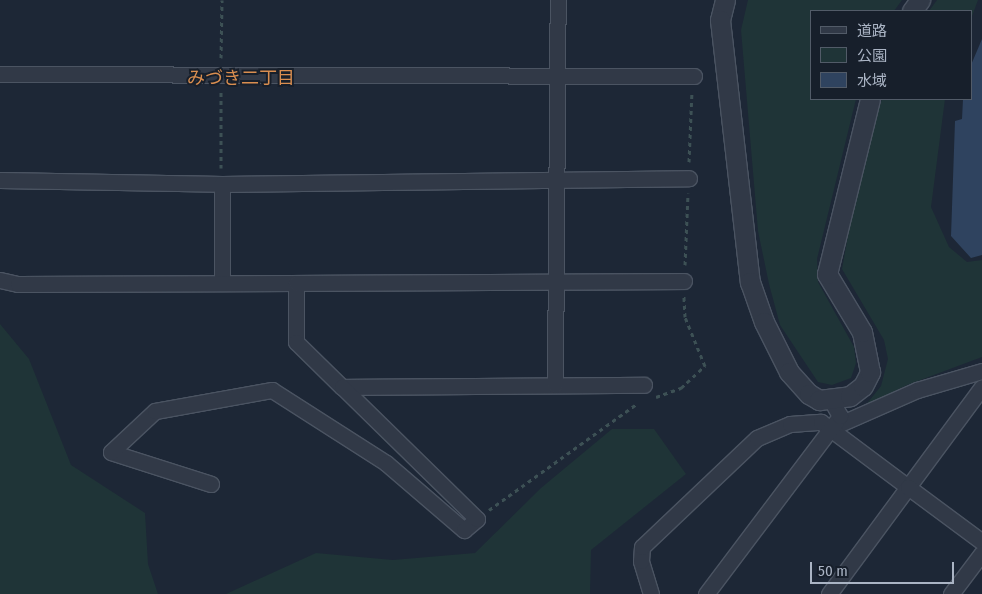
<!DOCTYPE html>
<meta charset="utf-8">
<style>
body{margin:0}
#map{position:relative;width:982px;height:594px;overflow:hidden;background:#1d2736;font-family:"Fira Sans Condensed","Noto Sans JP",sans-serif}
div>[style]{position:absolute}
.green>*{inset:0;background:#1f3437}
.water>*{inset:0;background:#2f435f}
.path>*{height:3px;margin-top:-1.5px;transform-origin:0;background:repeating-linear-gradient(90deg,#3d5155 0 4px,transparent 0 8px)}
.roads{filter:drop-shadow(1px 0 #4b5462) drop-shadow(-1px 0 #4b5462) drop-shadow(0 1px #4b5462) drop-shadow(0 -1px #4b5462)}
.minor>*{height:15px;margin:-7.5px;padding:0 7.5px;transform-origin:7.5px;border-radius:7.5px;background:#313947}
.tertiary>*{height:19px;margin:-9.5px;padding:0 9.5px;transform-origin:9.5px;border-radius:9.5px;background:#313947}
span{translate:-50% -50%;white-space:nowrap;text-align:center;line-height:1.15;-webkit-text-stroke:4px #171f2b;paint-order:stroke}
.neighbourhood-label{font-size:18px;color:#d98e50}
.legend{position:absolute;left:810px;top:10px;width:162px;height:90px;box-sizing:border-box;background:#171f2b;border:1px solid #525b68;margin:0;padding:6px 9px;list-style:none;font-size:15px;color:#aab4c4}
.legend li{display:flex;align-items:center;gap:10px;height:25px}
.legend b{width:25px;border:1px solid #525b68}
.scale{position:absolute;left:810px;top:562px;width:144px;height:22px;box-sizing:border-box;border:2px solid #aab4c4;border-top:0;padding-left:6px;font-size:15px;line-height:18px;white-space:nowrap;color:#aab4c4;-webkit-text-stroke:4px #171f2b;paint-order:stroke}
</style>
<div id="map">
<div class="green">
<i style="clip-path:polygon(748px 0,902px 0,894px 11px,811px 11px,811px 99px,856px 99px,817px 259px,818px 282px,854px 347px,856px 363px,851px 378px,832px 385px,818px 382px,780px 325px,769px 284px,758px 231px,741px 30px)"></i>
<i style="clip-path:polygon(937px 0,978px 0,971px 19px,971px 11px,929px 11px)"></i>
<i style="clip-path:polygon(882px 99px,945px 99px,931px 207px,949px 247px,967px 262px,982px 260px,982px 357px,907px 385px,865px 406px,881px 386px,888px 359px,884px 340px,842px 269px,861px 164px)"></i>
<i style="clip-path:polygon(0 324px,29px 359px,71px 465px,145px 513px,148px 564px,158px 594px,0 594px)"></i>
<i style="clip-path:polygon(612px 429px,654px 429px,686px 474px,591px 550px,590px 594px,226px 594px,316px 553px,393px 560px,475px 553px,541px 488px)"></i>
</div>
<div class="water">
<i style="clip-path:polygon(982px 39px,982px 255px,971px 258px,951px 236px,955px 121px,962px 119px,963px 99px,971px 99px,971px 65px)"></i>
</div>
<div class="path">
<i style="left:221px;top:58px;width:58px;rotate:-89deg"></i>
<i style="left:689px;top:162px;width:71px;rotate:-87.6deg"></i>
<i style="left:221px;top:168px;width:79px;rotate:-90deg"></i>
<i style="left:685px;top:265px;width:72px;rotate:-87.6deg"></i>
<i style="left:656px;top:397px;width:27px;rotate:-20deg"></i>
<i style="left:681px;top:388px;width:33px;rotate:-43deg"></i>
<i style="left:705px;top:366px;width:53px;rotate:-112.2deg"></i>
<i style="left:685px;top:317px;width:21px;rotate:-93deg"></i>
<i style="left:489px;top:510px;width:183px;rotate:-35.7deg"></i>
</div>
<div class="roads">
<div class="minor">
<i style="left:0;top:74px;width:694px;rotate:0.17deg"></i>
<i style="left:0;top:180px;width:222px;rotate:1deg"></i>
<i style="left:222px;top:184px;width:467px;rotate:-0.7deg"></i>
<i style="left:222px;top:184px;width:98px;rotate:90deg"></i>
<i style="left:0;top:280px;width:18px;rotate:13deg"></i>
<i style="left:18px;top:284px;width:278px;rotate:-0.2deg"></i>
<i style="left:296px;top:283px;width:59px;rotate:90deg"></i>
<i style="left:296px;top:342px;width:64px;rotate:44.4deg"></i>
<i style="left:342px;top:387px;width:302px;rotate:-0.4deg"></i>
<i style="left:296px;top:283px;width:388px;rotate:-0.3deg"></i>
<i style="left:555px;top:385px;width:385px;rotate:-89.6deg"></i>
<i style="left:833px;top:427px;width:92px;rotate:-23.8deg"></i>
<i style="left:917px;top:390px;width:68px;rotate:-16.3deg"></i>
<i style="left:211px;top:484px;width:105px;rotate:-162.3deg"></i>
<i style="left:111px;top:452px;width:60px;rotate:-43deg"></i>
<i style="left:155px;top:411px;width:119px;rotate:-10.2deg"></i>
<i style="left:272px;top:390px;width:135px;rotate:32.6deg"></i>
<i style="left:386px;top:463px;width:103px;rotate:40.7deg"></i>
<i style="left:464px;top:530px;width:17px;rotate:-40deg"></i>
<i style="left:477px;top:519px;width:189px;rotate:-135.6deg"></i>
<i style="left:651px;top:594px;width:34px;rotate:-107deg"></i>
<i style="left:641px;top:561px;width:14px;rotate:-86deg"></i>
<i style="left:642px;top:547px;width:158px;rotate:-43.5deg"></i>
<i style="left:757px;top:438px;width:36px;rotate:-23deg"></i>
<i style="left:790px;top:424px;width:31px;rotate:-4deg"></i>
<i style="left:821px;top:422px;width:109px;rotate:36.8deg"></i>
<i style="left:908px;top:487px;width:124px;rotate:-53.5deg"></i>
<i style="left:706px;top:594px;width:223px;rotate:-53deg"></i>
<i style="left:840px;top:416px;width:18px;rotate:-119deg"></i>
<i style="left:829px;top:594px;width:133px;rotate:-53.6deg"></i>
<i style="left:908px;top:487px;width:92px;rotate:36.6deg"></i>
<i style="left:951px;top:594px;width:51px;rotate:-52.9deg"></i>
</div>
<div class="tertiary">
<i style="left:725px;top:0;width:21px;rotate:104deg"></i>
<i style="left:720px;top:20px;width:264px;rotate:83.5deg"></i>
<i style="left:750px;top:282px;width:42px;rotate:70.7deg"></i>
<i style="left:764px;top:322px;width:56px;rotate:63.4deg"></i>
<i style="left:789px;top:372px;width:30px;rotate:48deg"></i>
<i style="left:809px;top:394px;width:12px;rotate:31deg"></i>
<i style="left:819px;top:400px;width:31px;rotate:-7deg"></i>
<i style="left:850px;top:396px;width:16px;rotate:-38deg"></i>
<i style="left:863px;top:386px;width:16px;rotate:-63deg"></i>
<i style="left:870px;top:372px;width:41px;rotate:-101.3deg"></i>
<i style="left:862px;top:332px;width:68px;rotate:-121.1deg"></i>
<i style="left:827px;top:274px;width:180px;rotate:-76.2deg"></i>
<i style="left:912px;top:11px;width:14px;rotate:-54deg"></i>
</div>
</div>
<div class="neighbourhood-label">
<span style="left:241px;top:78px">みづき二丁目</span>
</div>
<ul class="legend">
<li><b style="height:6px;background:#313947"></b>道路</li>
<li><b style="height:14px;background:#1f3437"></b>公園</li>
<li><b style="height:14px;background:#2f435f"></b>水域</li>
</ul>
<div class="scale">50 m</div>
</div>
